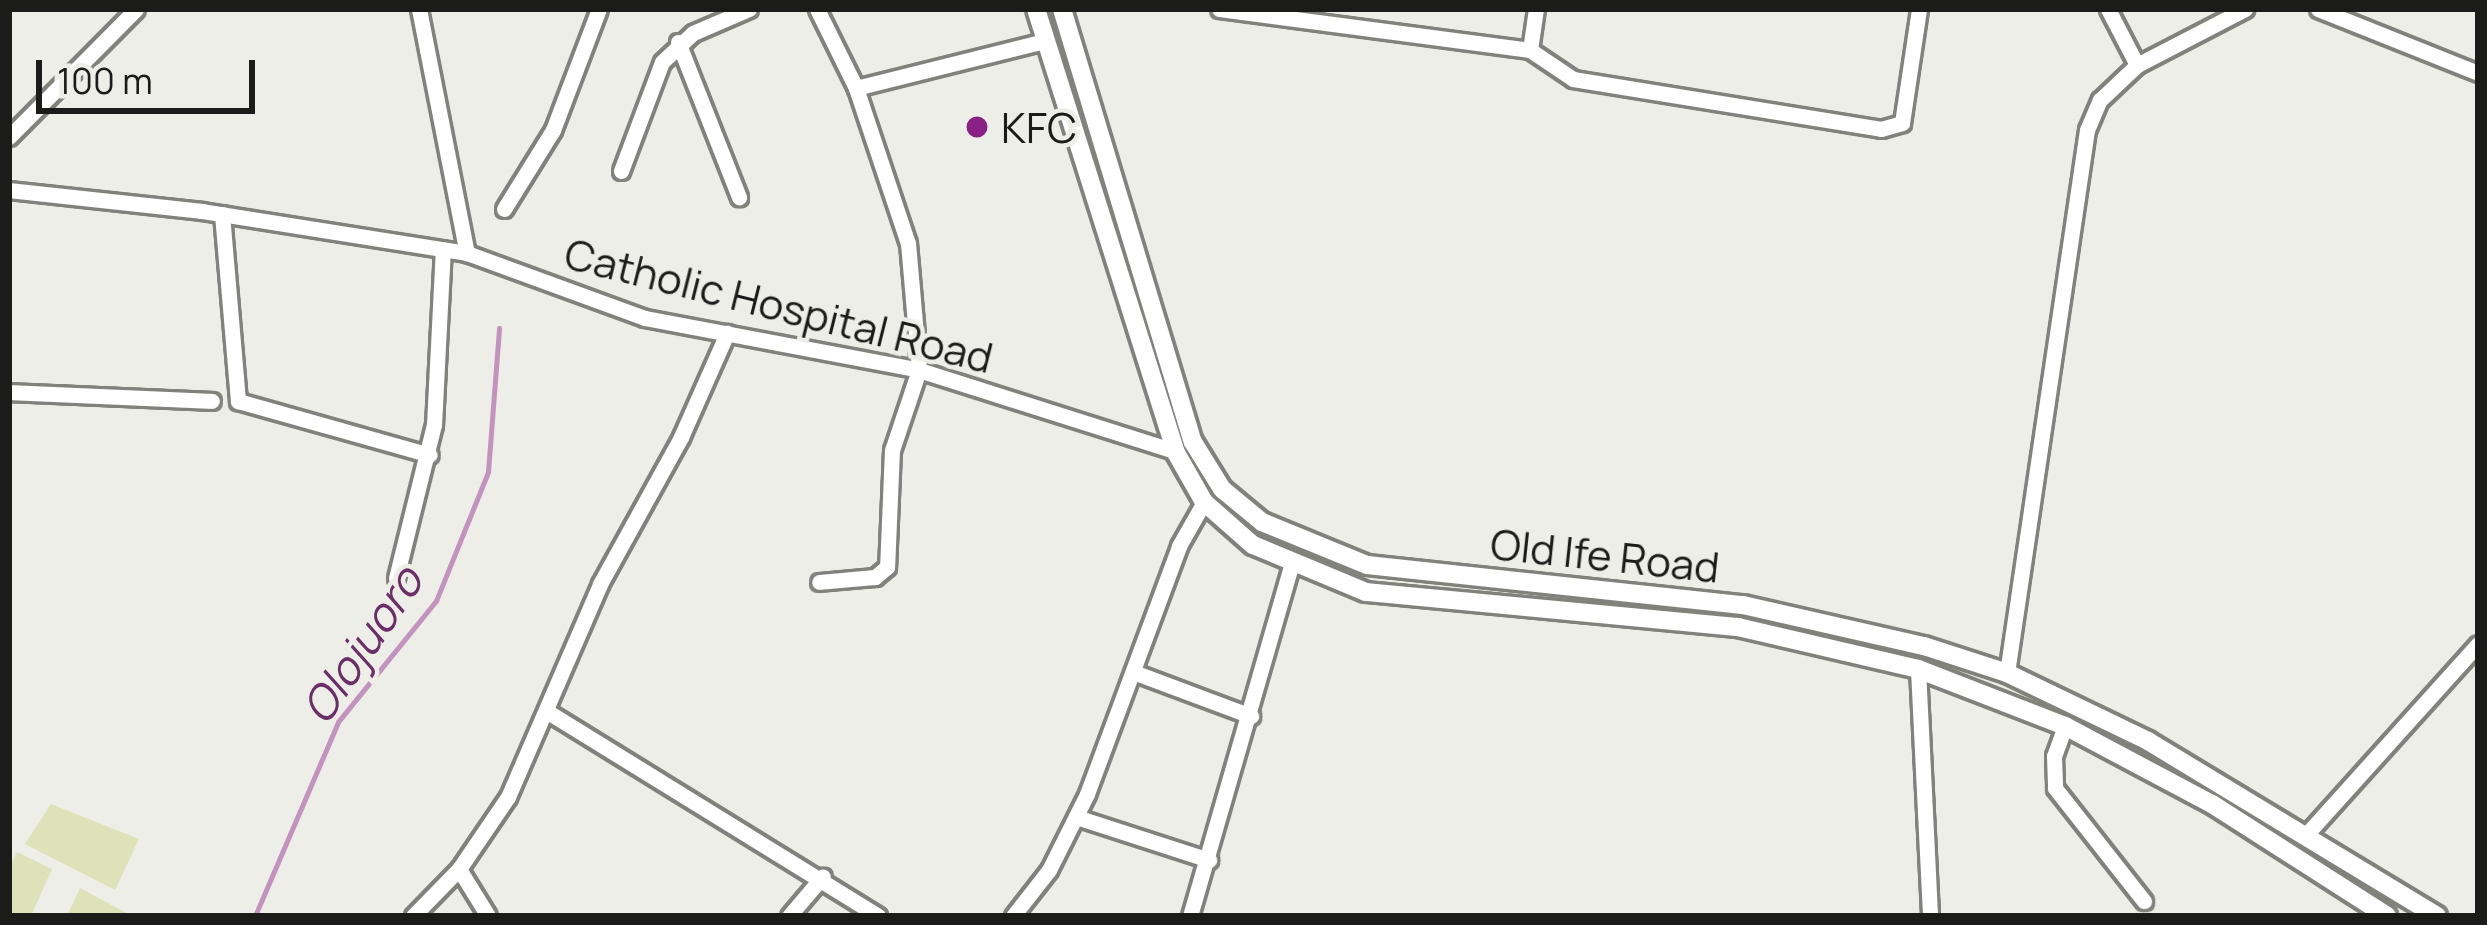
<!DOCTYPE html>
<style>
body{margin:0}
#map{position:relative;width:2487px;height:925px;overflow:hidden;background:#edeee7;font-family:Manrope,sans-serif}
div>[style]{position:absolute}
.green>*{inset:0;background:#dee2b9}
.stream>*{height:4.5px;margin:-2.25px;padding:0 2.25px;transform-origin:2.25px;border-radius:2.25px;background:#c492bf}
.roads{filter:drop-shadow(3px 0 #81827c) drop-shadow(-3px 0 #81827c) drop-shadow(0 3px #81827c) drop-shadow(0 -3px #81827c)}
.minor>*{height:15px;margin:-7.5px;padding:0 7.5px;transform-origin:7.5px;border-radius:7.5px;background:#fff}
.major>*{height:18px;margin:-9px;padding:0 9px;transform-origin:9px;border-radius:9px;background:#fff}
.dots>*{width:33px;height:33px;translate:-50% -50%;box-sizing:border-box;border:6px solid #edeee7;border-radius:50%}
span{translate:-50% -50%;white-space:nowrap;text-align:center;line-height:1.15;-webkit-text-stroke:9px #edeee7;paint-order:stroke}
.poi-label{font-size:42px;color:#1b1c19}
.left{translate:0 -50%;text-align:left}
.street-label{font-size:42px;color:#1b1c19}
.water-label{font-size:45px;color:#6b2e68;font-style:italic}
.frame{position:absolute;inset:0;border:12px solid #1b1c19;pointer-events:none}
.scale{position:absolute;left:36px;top:60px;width:219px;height:54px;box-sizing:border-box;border:6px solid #1b1c19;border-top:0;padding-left:15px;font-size:36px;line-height:42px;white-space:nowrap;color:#1b1c19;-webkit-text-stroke:9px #edeee7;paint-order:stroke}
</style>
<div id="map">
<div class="green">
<i style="clip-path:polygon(51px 804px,139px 839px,115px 890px,25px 844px)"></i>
<i style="clip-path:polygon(17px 852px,52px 869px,31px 916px,9px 916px,9px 868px)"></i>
<i style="clip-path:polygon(80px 888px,132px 916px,67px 916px)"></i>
</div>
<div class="stream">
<i style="left:255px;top:916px;width:211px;rotate:-66.8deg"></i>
<i style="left:338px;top:722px;width:156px;rotate:-51deg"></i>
<i style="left:436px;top:601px;width:139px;rotate:-68deg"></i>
<i style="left:488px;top:472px;width:144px;rotate:-85.6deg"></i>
</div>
<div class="roads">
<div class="minor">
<i style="left:419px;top:9px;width:249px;rotate:78.9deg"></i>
<i style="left:817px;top:9px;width:88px;rotate:63.7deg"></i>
<i style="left:856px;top:88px;width:163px;rotate:71.5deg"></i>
<i style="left:908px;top:243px;width:127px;rotate:85deg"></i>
<i style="left:919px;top:370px;width:84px;rotate:108.6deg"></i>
<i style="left:892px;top:450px;width:117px;rotate:92.4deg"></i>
<i style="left:887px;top:567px;width:16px;rotate:140deg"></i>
<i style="left:875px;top:577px;width:56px;rotate:174.9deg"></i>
<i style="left:1219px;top:9px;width:314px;rotate:7.5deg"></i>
<i style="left:1530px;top:50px;width:52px;rotate:34deg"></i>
<i style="left:1573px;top:79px;width:312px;rotate:9.2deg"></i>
<i style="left:1881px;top:129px;width:22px;rotate:-16deg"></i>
<i style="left:1902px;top:123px;width:115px;rotate:-81.5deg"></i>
<i style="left:2108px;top:9px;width:63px;rotate:62.6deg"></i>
<i style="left:2318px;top:9px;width:172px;rotate:21.8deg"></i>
<i style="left:678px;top:42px;width:167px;rotate:68.5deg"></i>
<i style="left:1530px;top:50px;width:41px;rotate:-81.7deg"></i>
<i style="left:856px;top:88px;width:195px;rotate:-14deg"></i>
<i style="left:9px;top:137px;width:180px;rotate:-45.2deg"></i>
<i style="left:621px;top:171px;width:116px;rotate:-69.4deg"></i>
<i style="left:662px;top:62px;width:42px;rotate:-43.1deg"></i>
<i style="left:693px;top:33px;width:61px;rotate:-23.2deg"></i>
<i style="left:9px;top:190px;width:194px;rotate:6.2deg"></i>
<i style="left:202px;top:211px;width:268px;rotate:9deg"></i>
<i style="left:467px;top:253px;width:189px;rotate:20.1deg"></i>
<i style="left:645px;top:318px;width:279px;rotate:10.7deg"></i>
<i style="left:919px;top:370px;width:269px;rotate:17.6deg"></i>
<i style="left:504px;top:209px;width:93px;rotate:-58.2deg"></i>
<i style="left:553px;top:130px;width:129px;rotate:-69.2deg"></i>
<i style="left:222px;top:214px;width:188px;rotate:85.1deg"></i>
<i style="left:238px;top:401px;width:199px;rotate:15.7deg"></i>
<i style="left:9px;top:392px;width:203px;rotate:2.5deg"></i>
<i style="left:396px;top:578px;width:158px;rotate:-76.1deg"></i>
<i style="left:434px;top:425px;width:176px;rotate:-87.1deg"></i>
<i style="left:1918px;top:669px;width:247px;rotate:87.2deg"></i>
<i style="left:1136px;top:673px;width:123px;rotate:20.5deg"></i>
<i style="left:2007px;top:673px;width:549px;rotate:-81.62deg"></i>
<i style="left:2087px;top:130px;width:33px;rotate:-67deg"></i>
<i style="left:2100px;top:100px;width:51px;rotate:-43.4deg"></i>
<i style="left:2137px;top:65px;width:122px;rotate:-27.4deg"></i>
<i style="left:548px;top:712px;width:388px;rotate:31.7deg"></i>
<i style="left:2065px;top:726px;width:32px;rotate:110deg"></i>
<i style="left:2054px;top:756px;width:32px;rotate:88deg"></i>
<i style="left:2055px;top:788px;width:144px;rotate:51.8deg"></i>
<i style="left:1076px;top:817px;width:140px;rotate:17.9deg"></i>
<i style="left:2305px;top:836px;width:258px;rotate:-48deg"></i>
<i style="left:459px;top:869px;width:55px;rotate:58.3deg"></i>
<i style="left:413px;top:916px;width:66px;rotate:-45.6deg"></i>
<i style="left:459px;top:869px;width:87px;rotate:-55.8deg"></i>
<i style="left:508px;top:797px;width:232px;rotate:-66.6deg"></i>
<i style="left:600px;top:584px;width:168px;rotate:-61.1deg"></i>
<i style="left:681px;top:437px;width:114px;rotate:-66.1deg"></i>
<i style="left:789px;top:916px;width:52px;rotate:-49.6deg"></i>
<i style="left:1013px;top:916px;width:58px;rotate:-52deg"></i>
<i style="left:1049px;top:870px;width:85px;rotate:-63.4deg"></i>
<i style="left:1087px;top:794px;width:265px;rotate:-69.6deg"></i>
<i style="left:1179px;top:546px;width:51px;rotate:-60.4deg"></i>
<i style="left:1190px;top:916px;width:363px;rotate:-73.9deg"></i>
</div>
<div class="major">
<i style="left:1036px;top:9px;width:463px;rotate:72.5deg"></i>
<i style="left:1175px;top:451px;width:59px;rotate:60.4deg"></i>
<i style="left:1204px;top:502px;width:65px;rotate:41.3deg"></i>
<i style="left:1253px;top:545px;width:122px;rotate:22.6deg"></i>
<i style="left:1366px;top:592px;width:374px;rotate:5.4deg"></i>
<i style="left:1738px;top:627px;width:185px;rotate:13.1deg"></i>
<i style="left:1918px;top:669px;width:158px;rotate:21.2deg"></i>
<i style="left:2065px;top:726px;width:166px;rotate:28deg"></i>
<i style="left:2212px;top:804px;width:208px;rotate:32.6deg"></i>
<i style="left:1062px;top:9px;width:452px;rotate:73.2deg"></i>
<i style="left:1193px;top:442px;width:55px;rotate:58.3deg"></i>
<i style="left:1222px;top:489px;width:52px;rotate:39.5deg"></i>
<i style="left:1262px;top:522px;width:113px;rotate:22.3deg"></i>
<i style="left:1367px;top:565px;width:378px;rotate:6.1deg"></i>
<i style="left:1743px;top:605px;width:186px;rotate:12.8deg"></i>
<i style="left:1924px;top:646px;width:87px;rotate:18deg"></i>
<i style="left:2007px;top:673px;width:157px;rotate:25.7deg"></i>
<i style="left:2148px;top:741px;width:338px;rotate:31.2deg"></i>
</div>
</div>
<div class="dots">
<i style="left:977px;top:127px;background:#892086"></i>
</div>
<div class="poi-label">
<span class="left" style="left:1001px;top:127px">KFC</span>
</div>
<div class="street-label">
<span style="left:779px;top:305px;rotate:14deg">Catholic Hospital Road</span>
<span style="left:1605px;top:555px;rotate:6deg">Old Ife Road</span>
</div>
<div class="water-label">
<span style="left:362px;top:645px;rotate:-56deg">Olojuoro</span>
</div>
<div class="frame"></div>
<div class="scale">100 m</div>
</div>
